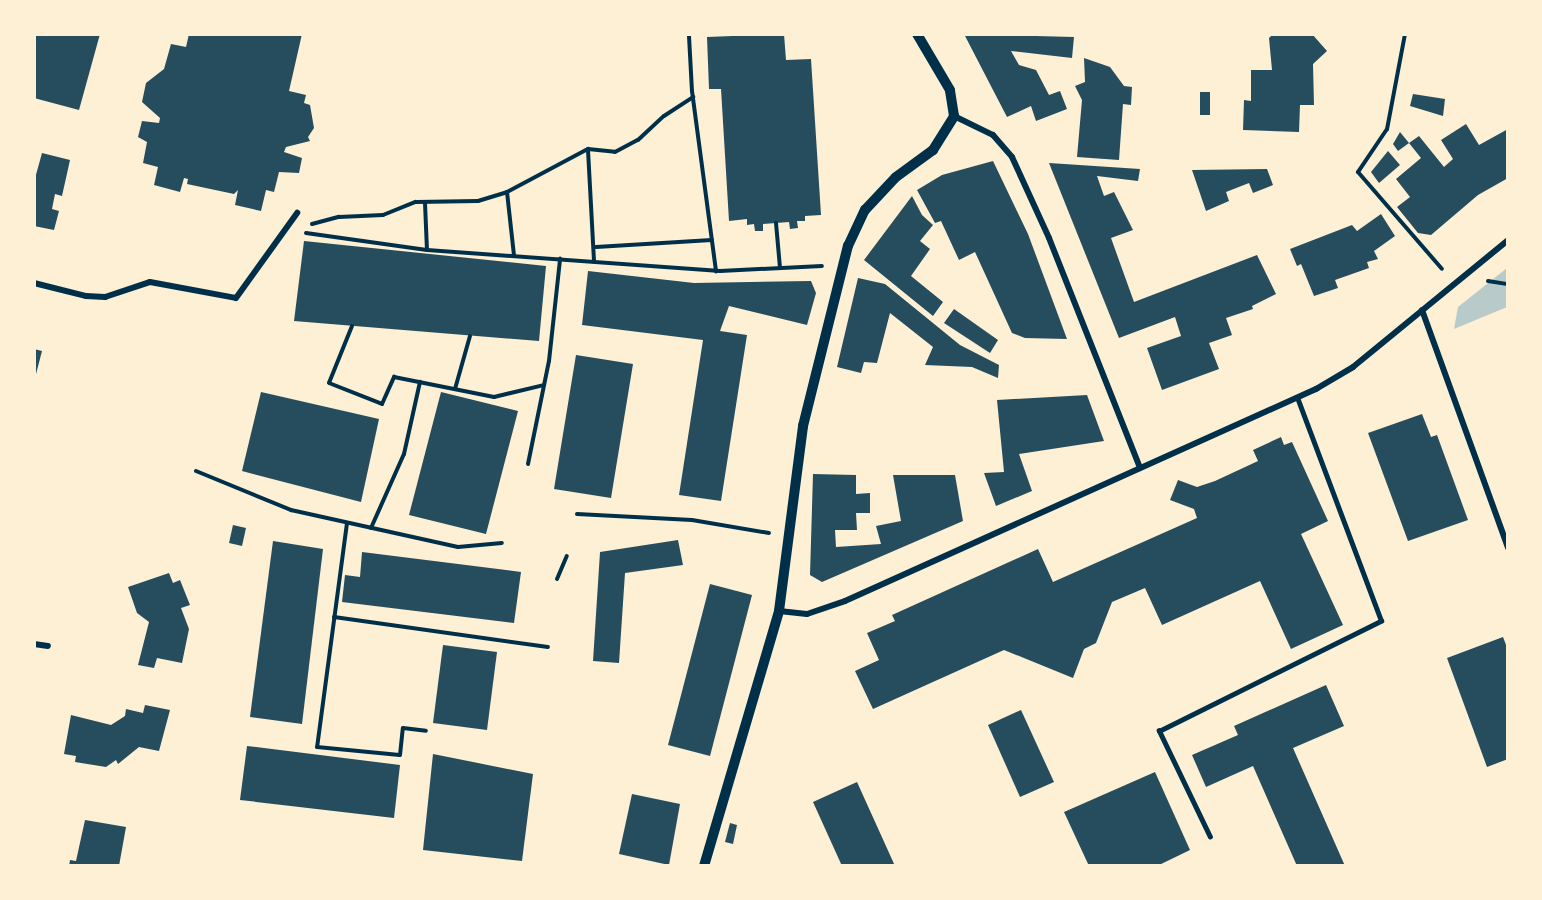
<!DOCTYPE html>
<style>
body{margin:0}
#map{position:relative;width:1542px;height:900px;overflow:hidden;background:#fdf0d5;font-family:Rubik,sans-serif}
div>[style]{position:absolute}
.green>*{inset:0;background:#b9caca}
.building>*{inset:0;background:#264d5e}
.path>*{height:4px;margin:-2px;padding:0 2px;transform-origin:2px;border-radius:2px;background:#003049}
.service>*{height:4.5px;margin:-2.25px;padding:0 2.25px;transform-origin:2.25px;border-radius:2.25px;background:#003049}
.minor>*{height:6px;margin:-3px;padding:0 3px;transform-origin:3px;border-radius:3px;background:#003049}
.tertiary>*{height:10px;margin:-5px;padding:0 5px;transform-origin:5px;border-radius:5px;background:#003049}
span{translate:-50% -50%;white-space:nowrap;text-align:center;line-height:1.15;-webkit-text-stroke:6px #fdf0d5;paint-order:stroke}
.frame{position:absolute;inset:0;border:36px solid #fdf0d5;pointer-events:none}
</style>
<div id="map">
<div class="green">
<i style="clip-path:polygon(1507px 268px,1507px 307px,1454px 329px,1458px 307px)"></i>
</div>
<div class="building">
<i style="clip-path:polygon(34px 34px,100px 34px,79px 110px,34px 98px)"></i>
<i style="clip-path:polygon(189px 34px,302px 34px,289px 91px,306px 95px,304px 103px,310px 105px,314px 128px,308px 137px,310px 141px,286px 147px,284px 152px,302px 158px,299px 173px,279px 172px,274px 192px,266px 190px,261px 211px,235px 205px,238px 190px,234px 194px,187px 184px,188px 179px,184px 178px,180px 192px,154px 185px,158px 167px,143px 163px,147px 142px,138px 137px,142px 121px,159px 123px,160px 118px,142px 102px,146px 83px,164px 69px,171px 44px,186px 47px)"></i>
<i style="clip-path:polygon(784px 34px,786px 60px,811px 59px,821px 215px,805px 216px,805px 221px,797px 221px,798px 228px,790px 229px,789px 222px,763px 224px,763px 231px,755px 231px,754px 224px,747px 225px,747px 219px,729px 221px,721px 89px,709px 89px,707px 37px)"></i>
<i style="clip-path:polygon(964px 34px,1074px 37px,1072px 58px,1011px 51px,1019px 65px,1036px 70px,1049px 95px,1060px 91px,1067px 109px,1036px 121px,1031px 106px,1007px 117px)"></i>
<i style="clip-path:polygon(1273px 34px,1312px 34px,1327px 51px,1313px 64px,1314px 105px,1300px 105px,1299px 132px,1243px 130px,1244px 100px,1251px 101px,1251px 70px,1272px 70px,1269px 38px)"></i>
<i style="clip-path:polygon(1084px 58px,1110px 67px,1124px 86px,1132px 87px,1131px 105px,1123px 104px,1119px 160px,1077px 157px,1082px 100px,1075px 86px,1085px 82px)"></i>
<i style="clip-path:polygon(1200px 92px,1210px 92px,1210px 115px,1200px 115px)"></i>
<i style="clip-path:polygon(1413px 94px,1445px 99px,1443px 116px,1410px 106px)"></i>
<i style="clip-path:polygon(1466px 124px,1479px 145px,1508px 129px,1508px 178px,1478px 195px,1431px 235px,1418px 233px,1397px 207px,1410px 197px,1396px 179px,1421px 158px,1409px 143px,1419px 136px,1444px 167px,1453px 159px,1441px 140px)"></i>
<i style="clip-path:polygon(1400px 132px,1409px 143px,1398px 151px,1393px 144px)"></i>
<i style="clip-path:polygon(1388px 151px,1400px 165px,1379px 183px,1371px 172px)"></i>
<i style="clip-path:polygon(42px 153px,70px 160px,62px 196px,55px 194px,52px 209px,59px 211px,54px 230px,34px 226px,34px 182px)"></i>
<i style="clip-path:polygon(993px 161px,1028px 234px,1067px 339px,1025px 338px,1012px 333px,975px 252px,959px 260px,941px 221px,935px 223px,917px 190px,942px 175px)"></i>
<i style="clip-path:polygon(1049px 163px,1140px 169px,1138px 181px,1097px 176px,1104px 196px,1114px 192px,1133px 230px,1111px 238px,1134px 302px,1257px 255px,1276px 294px,1252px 306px,1253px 309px,1226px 318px,1232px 335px,1209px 343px,1219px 369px,1162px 390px,1147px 348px,1181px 336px,1175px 317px,1119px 338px)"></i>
<i style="clip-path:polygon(1267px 169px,1273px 185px,1253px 193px,1249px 183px,1226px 192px,1229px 201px,1206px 211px,1192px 170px)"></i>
<i style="clip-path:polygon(912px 196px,922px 215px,933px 225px,920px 241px,930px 249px,911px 276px,943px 302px,933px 316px,864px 260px)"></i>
<i style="clip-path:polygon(1381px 214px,1395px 236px,1374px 251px,1378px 259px,1367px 262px,1369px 268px,1335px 280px,1338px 288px,1314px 296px,1301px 264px,1297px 266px,1290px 249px,1352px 225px,1357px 231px)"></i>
<i style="clip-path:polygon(304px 241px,546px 266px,539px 341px,294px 321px)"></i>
<i style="clip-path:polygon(588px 271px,694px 283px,811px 281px,816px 293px,807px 325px,729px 306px,720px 331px,747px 335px,721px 501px,679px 495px,703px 340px,582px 325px)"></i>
<i style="clip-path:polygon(858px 278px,885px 284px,960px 345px,999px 365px,998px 378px,972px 367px,925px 365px,933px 347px,890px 313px,877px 363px,864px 362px,861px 373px,837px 367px)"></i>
<i style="clip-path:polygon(954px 309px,998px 340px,990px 353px,944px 323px)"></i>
<i style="clip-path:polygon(34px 349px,42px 351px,35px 378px,34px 378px)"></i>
<i style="clip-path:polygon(576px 355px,633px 364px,611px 498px,554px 489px)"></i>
<i style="clip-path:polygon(261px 392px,379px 419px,361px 502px,242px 471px)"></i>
<i style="clip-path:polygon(441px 392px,518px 411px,486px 534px,409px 515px)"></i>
<i style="clip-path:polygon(1087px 395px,1104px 441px,1019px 454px,1032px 491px,996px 506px,984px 473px,1004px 472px,997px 400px)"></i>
<i style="clip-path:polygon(1422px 414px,1431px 437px,1437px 435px,1468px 520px,1408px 541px,1368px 433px)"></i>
<i style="clip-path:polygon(1281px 437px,1284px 445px,1292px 442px,1328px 521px,1301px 534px,1343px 625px,1291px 649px,1260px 581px,1162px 625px,1145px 588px,1112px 602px,1096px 643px,1084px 649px,1073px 678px,1004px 650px,873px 709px,855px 671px,879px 660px,867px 633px,895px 621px,892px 615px,1038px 549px,1053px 582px,1197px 518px,1194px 509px,1170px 500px,1178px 480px,1197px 487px,1215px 481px,1258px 461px,1253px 450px)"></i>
<i style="clip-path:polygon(813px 474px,856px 475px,856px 494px,870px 493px,870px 513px,856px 513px,857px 530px,835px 530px,836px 547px,881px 544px,876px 526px,901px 521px,893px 475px,955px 475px,963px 521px,822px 582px,810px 575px)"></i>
<i style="clip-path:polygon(233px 525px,246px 528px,242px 546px,229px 543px)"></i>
<i style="clip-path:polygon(678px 540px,683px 565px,625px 573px,619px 663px,593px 661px,600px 552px)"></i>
<i style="clip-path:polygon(273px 541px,323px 549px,302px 724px,250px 717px)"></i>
<i style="clip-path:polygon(362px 552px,521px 572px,514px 623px,342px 602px,345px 575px,360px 577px)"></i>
<i style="clip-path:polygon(169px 573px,173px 583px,180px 580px,190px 605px,181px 608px,189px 629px,182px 663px,157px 658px,154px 668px,138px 665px,149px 622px,137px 613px,128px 587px)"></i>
<i style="clip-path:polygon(710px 584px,752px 595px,710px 756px,668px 745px)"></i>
<i style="clip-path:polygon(1503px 637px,1508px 650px,1508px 759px,1487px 767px,1447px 658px)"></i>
<i style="clip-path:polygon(443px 645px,497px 652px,487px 730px,433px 723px)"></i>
<i style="clip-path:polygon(1326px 685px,1344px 726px,1293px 748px,1345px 866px,1297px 866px,1253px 766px,1206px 787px,1192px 755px,1238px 735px,1234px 726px)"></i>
<i style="clip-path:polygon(145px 705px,170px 710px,159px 751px,139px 747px,118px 764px,116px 760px,106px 767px,75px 762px,76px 756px,64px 754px,71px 715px,111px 725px,125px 716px,126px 709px,143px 713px)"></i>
<i style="clip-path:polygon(1021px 710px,1054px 782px,1020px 797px,988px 725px)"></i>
<i style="clip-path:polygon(247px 746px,400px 765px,394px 818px,240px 800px)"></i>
<i style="clip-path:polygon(433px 754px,533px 774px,522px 861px,423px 850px)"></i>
<i style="clip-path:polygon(1155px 772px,1190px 850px,1157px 866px,1089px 866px,1064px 812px)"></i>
<i style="clip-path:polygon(857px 782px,895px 866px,842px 866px,813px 802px)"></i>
<i style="clip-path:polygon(632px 794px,680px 804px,669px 865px,619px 854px)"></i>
<i style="clip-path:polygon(85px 820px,126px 827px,119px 866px,69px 866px,70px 860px,76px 861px)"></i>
<i style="clip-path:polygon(730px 823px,737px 825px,733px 844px,725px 842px)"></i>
</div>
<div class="path">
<i style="left:1405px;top:34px;width:97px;rotate:100.7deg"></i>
<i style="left:1387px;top:129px;width:52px;rotate:124deg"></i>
<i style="left:1358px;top:172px;width:128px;rotate:49.1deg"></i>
<i style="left:689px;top:36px;width:55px;rotate:86.9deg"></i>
<i style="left:692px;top:91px;width:182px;rotate:82.4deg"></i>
<i style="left:588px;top:150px;width:112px;rotate:86.9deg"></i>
<i style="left:507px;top:192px;width:63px;rotate:83.7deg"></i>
<i style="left:425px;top:203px;width:47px;rotate:87.6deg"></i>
<i style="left:776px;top:223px;width:45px;rotate:84.9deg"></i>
<i style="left:312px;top:224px;width:28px;rotate:-15deg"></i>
<i style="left:339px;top:217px;width:44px;rotate:-2.6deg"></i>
<i style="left:383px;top:215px;width:35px;rotate:-22deg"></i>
<i style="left:416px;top:202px;width:62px;rotate:-0.9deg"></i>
<i style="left:478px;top:201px;width:30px;rotate:-17deg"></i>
<i style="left:507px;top:192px;width:92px;rotate:-28deg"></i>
<i style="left:588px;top:149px;width:27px;rotate:6deg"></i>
<i style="left:615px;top:152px;width:26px;rotate:-28deg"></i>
<i style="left:638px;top:140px;width:35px;rotate:-43deg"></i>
<i style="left:664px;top:116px;width:35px;rotate:-33deg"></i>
<i style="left:306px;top:233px;width:122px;rotate:8deg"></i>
<i style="left:427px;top:250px;width:294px;rotate:4.1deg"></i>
<i style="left:720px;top:271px;width:102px;rotate:-2.8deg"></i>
<i style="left:596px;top:247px;width:116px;rotate:-3.5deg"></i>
<i style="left:1488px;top:281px;width:20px;rotate:9deg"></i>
<i style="left:352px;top:326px;width:61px;rotate:112deg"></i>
<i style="left:329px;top:383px;width:57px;rotate:21.6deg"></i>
<i style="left:382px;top:404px;width:30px;rotate:-66deg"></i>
<i style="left:394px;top:377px;width:102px;rotate:11.3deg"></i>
<i style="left:494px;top:397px;width:51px;rotate:-13.5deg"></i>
<i style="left:455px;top:389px;width:55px;rotate:-74.2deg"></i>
<i style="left:528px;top:464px;width:105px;rotate:-78.5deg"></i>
<i style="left:549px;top:361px;width:103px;rotate:-83.8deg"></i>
<i style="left:196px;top:471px;width:103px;rotate:22.3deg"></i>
<i style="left:291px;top:510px;width:171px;rotate:12.5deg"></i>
<i style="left:458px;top:547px;width:44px;rotate:-5.2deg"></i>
<i style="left:577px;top:514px;width:115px;rotate:3deg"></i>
<i style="left:692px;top:520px;width:78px;rotate:9.6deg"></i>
<i style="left:347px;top:523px;width:226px;rotate:97.6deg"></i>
<i style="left:317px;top:747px;width:83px;rotate:5.5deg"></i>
<i style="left:400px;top:755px;width:27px;rotate:-84deg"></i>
<i style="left:403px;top:728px;width:23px;rotate:7deg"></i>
<i style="left:371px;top:528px;width:81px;rotate:-66deg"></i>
<i style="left:404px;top:454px;width:74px;rotate:-77.5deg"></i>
<i style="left:557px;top:579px;width:25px;rotate:-67deg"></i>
<i style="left:334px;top:617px;width:216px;rotate:8deg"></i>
</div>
<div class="service">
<i style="left:1210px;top:837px;width:118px;rotate:-115.7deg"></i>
<i style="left:1159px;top:731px;width:248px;rotate:-26.4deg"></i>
<i style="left:1381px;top:621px;width:238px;rotate:-110.6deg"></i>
</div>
<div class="minor">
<i style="left:954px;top:116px;width:43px;rotate:26deg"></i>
<i style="left:993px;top:135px;width:29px;rotate:49deg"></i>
<i style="left:1012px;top:157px;width:89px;rotate:65.4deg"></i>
<i style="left:1049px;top:238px;width:247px;rotate:68.4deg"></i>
<i style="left:34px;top:283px;width:54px;rotate:14deg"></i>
<i style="left:86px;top:296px;width:19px;rotate:3deg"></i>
<i style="left:105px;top:297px;width:47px;rotate:-18.4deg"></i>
<i style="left:150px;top:282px;width:87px;rotate:10.5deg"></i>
<i style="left:236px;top:298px;width:105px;rotate:-54.3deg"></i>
<i style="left:1422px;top:310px;width:253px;rotate:70.1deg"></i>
<i style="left:779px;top:611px;width:28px;rotate:6deg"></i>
<i style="left:807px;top:614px;width:40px;rotate:-18.9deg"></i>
<i style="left:845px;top:601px;width:517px;rotate:-24.23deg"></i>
<i style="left:1316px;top:389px;width:43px;rotate:-30.7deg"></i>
<i style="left:1353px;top:367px;width:200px;rotate:-39.3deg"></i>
<i style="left:34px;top:644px;width:14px;rotate:8deg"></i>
</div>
<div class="tertiary">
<i style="left:704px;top:866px;width:266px;rotate:-73.6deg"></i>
<i style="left:779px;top:611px;width:187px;rotate:-82.6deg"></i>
<i style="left:803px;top:426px;width:186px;rotate:-76deg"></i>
<i style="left:848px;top:246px;width:40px;rotate:-65deg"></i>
<i style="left:865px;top:210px;width:45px;rotate:-46.8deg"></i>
<i style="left:896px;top:177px;width:46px;rotate:-36.1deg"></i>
<i style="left:933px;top:150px;width:40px;rotate:-58deg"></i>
<i style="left:954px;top:116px;width:26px;rotate:-99deg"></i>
<i style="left:950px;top:90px;width:65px;rotate:-120.5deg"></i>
</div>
<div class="frame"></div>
</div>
